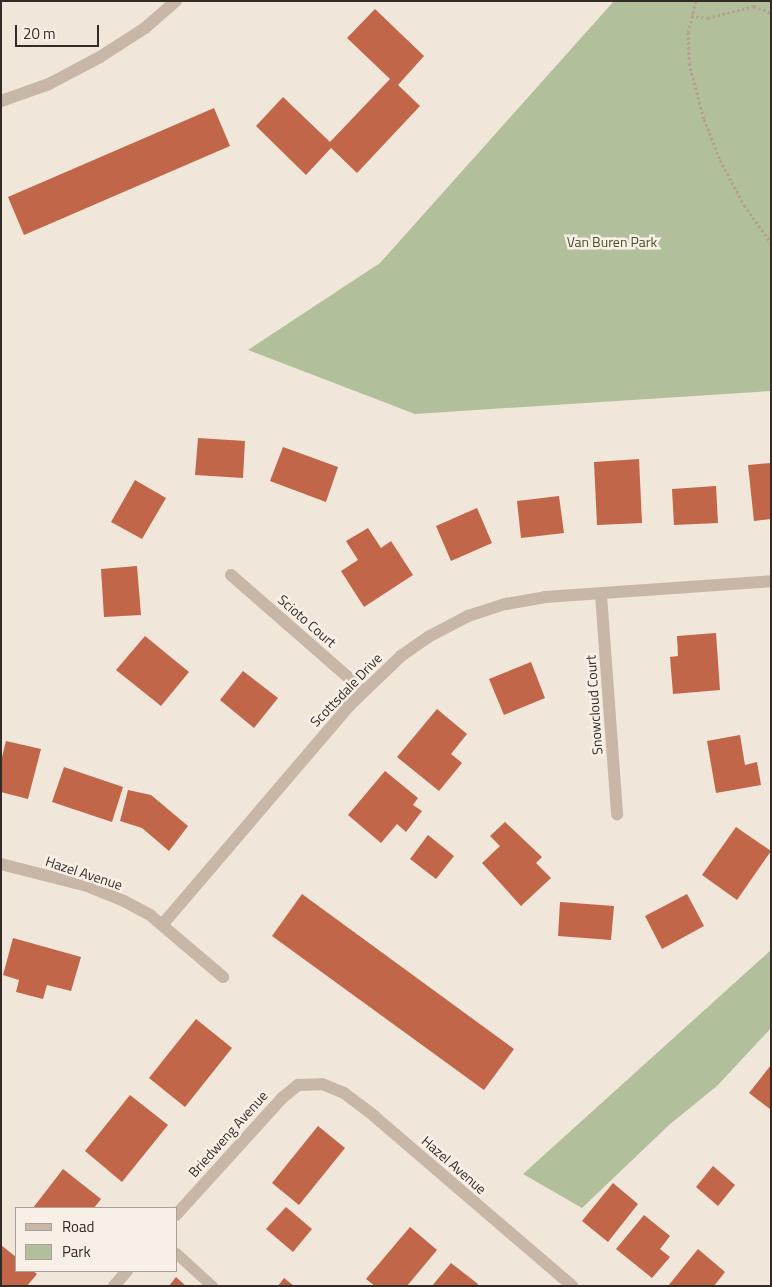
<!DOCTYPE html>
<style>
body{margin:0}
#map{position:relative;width:772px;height:1287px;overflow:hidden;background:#f0e6da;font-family:"Titillium Web",sans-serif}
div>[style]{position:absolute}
.green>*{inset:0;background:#b2bf9b}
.building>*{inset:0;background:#c16648}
.path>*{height:3px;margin-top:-1.5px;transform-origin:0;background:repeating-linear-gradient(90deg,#b3a091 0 2.5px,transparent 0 5px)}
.service>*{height:11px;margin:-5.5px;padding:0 5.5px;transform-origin:5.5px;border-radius:5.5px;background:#c8b6a7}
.minor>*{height:12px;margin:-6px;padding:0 6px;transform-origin:6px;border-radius:6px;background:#c8b6a7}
span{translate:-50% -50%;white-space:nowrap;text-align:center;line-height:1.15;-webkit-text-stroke:5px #f8f0e6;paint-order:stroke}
.park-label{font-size:14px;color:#44522c}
.street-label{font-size:14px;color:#342b27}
.frame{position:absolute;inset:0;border:2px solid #342b27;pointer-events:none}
.legend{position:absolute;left:15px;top:1207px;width:162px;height:65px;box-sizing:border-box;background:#f8f0e6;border:1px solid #aaa19a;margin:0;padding:6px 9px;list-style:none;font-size:15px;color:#342b27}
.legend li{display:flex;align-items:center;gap:10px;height:25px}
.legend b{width:25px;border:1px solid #aaa19a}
.scale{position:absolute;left:15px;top:25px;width:84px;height:22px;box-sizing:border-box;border:2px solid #342b27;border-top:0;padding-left:6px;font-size:15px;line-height:18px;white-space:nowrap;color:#342b27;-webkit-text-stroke:4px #f8f0e6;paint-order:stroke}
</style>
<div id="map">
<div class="green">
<i style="clip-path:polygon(614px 1px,771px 1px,771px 391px,415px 414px,248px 350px,380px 263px)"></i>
<i style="clip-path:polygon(771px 950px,771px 1028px,718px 1085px,669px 1125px,582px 1208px,523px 1174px)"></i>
</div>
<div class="building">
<i style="clip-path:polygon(375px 9px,424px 56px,398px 85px,420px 106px,357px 173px,331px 148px,306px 175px,256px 126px,283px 97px,330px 142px,390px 79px,347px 38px)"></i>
<i style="clip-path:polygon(214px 108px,230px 146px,24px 235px,8px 197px)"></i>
<i style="clip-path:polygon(198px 438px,245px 441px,243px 478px,195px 475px)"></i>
<i style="clip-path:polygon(283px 447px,338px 467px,326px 502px,270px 481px)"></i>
<i style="clip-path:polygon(639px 459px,642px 523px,597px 525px,594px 462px)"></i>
<i style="clip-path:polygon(771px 463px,771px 519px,754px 521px,748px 465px)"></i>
<i style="clip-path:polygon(135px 480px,166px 498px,142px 539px,111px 522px)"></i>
<i style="clip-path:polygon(716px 486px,718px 523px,674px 525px,672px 489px)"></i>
<i style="clip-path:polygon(559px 496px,564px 533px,521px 538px,517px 501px)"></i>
<i style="clip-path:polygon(477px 508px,492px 543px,451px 561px,436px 526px)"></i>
<i style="clip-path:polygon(368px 528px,381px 548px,391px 541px,413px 575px,364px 607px,341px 571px,358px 560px,346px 541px)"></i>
<i style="clip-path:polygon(137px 566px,141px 615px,104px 617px,101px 569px)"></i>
<i style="clip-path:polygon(716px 633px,720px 690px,673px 694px,670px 657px,678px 656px,677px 636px)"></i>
<i style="clip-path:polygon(145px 636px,189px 672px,161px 706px,116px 670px)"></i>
<i style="clip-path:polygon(531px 662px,545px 698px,504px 715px,489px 679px)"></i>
<i style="clip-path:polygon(243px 671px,278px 698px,254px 728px,220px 700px)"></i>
<i style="clip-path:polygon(437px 709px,467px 734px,451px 754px,462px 763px,439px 791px,397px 757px)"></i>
<i style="clip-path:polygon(740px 735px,745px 765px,757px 762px,761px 785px,716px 793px,707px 741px)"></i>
<i style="clip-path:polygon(6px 741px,41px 749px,28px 799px,1px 792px,1px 761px)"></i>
<i style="clip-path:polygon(64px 767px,123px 787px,112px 822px,52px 802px)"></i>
<i style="clip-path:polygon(385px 771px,418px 798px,413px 805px,422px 811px,406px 832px,397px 824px,381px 843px,348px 815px)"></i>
<i style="clip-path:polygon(128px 790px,151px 795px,188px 826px,169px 851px,142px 828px,120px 821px)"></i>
<i style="clip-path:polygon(505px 822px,542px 857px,536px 863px,551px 878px,521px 906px,482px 863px,500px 846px,490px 836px)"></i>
<i style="clip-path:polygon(736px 827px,771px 851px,737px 900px,702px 875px)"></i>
<i style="clip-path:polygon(428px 835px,454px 856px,436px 879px,410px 859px)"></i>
<i style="clip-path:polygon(302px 894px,514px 1049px,484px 1090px,272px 936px)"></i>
<i style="clip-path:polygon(687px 894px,704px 926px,662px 949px,645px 916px)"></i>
<i style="clip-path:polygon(560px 902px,614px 906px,611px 940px,558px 936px)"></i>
<i style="clip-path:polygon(13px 938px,81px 957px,71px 991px,47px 985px,43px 999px,16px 992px,19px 980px,3px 975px)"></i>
<i style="clip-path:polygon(196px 1019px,232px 1048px,185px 1107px,149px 1078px)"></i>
<i style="clip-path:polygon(771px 1065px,771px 1108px,770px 1109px,749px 1093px)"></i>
<i style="clip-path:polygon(130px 1095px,168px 1125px,122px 1182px,85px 1151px)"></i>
<i style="clip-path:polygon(318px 1126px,345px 1148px,299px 1205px,272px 1183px)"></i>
<i style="clip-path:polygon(713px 1166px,735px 1185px,718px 1206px,696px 1187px)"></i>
<i style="clip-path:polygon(63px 1169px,101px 1199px,94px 1208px,33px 1208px)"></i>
<i style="clip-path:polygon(613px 1183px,638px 1204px,608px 1242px,582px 1221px)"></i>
<i style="clip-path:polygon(286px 1207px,312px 1229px,293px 1252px,266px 1229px)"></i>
<i style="clip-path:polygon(644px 1215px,670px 1236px,660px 1249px,670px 1257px,652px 1278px,616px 1249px)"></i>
<i style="clip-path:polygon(410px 1227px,437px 1250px,407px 1286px,375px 1286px,366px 1279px)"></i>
<i style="clip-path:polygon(1px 1245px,16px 1257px,16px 1271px,33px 1271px,37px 1274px,27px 1286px,1px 1286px)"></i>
<i style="clip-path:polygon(698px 1249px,725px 1272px,714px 1286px,668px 1286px)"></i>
<i style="clip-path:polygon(451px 1263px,478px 1284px,477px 1286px,432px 1286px)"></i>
<i style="clip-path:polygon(176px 1277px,186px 1286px,169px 1286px)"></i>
<i style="clip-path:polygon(284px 1278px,294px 1286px,278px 1286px)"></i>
</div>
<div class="path">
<i style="left:696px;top:1px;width:32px;rotate:104deg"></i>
<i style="left:688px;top:32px;width:31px;rotate:88deg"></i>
<i style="left:689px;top:63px;width:58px;rotate:75deg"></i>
<i style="left:704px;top:119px;width:44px;rotate:68.7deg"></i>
<i style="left:720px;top:160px;width:51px;rotate:61.9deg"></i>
<i style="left:744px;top:205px;width:47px;rotate:54.6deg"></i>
<i style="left:691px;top:16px;width:17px;rotate:7deg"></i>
<i style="left:708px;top:18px;width:48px;rotate:-14.6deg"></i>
<i style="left:754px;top:6px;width:18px;rotate:22deg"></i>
</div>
<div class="service">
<i style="left:176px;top:1253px;width:49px;rotate:42.5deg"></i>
</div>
<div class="minor">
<i style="left:1px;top:101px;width:51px;rotate:-19.5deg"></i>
<i style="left:49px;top:84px;width:58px;rotate:-27.9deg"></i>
<i style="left:100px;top:57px;width:54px;rotate:-32.8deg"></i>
<i style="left:145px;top:28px;width:41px;rotate:-41.1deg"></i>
<i style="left:231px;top:575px;width:176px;rotate:41.1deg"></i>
<i style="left:601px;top:595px;width:220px;rotate:85.8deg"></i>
<i style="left:1px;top:864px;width:89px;rotate:14.3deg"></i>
<i style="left:87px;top:886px;width:40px;rotate:22deg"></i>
<i style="left:124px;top:901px;width:30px;rotate:28deg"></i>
<i style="left:150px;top:915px;width:96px;rotate:40.3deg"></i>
<i style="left:162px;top:925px;width:288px;rotate:-49.5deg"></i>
<i style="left:349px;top:706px;width:72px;rotate:-43.9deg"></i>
<i style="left:401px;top:656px;width:33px;rotate:-35deg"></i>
<i style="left:428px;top:637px;width:45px;rotate:-27.7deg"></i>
<i style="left:468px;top:616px;width:40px;rotate:-18deg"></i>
<i style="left:506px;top:604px;width:40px;rotate:-10deg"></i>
<i style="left:545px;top:597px;width:227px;rotate:-4deg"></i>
<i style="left:176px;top:1215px;width:158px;rotate:-47.8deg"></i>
<i style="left:282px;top:1098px;width:21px;rotate:-39deg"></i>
<i style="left:298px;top:1085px;width:24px;rotate:-2deg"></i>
<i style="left:322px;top:1084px;width:24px;rotate:22deg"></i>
<i style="left:344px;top:1093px;width:38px;rotate:37deg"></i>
<i style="left:374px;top:1116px;width:261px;rotate:40.6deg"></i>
<i style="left:114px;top:1286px;width:20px;rotate:-49deg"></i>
</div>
<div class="park-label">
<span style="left:612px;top:242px">Van Buren Park</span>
</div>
<div class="street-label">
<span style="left:307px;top:621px;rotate:41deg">Scioto Court</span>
<span style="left:346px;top:690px;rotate:-46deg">Scottsdale Drive</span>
<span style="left:594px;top:705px;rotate:-94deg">Snowcloud Court</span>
<span style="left:84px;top:873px;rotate:18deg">Hazel Avenue</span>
<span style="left:228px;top:1134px;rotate:-48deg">Briedweng Avenue</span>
<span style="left:454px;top:1165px;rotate:41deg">Hazel Avenue</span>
</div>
<div class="frame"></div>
<ul class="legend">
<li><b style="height:6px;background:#c8b6a7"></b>Road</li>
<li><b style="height:14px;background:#b2bf9b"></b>Park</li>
</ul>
<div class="scale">20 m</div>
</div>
